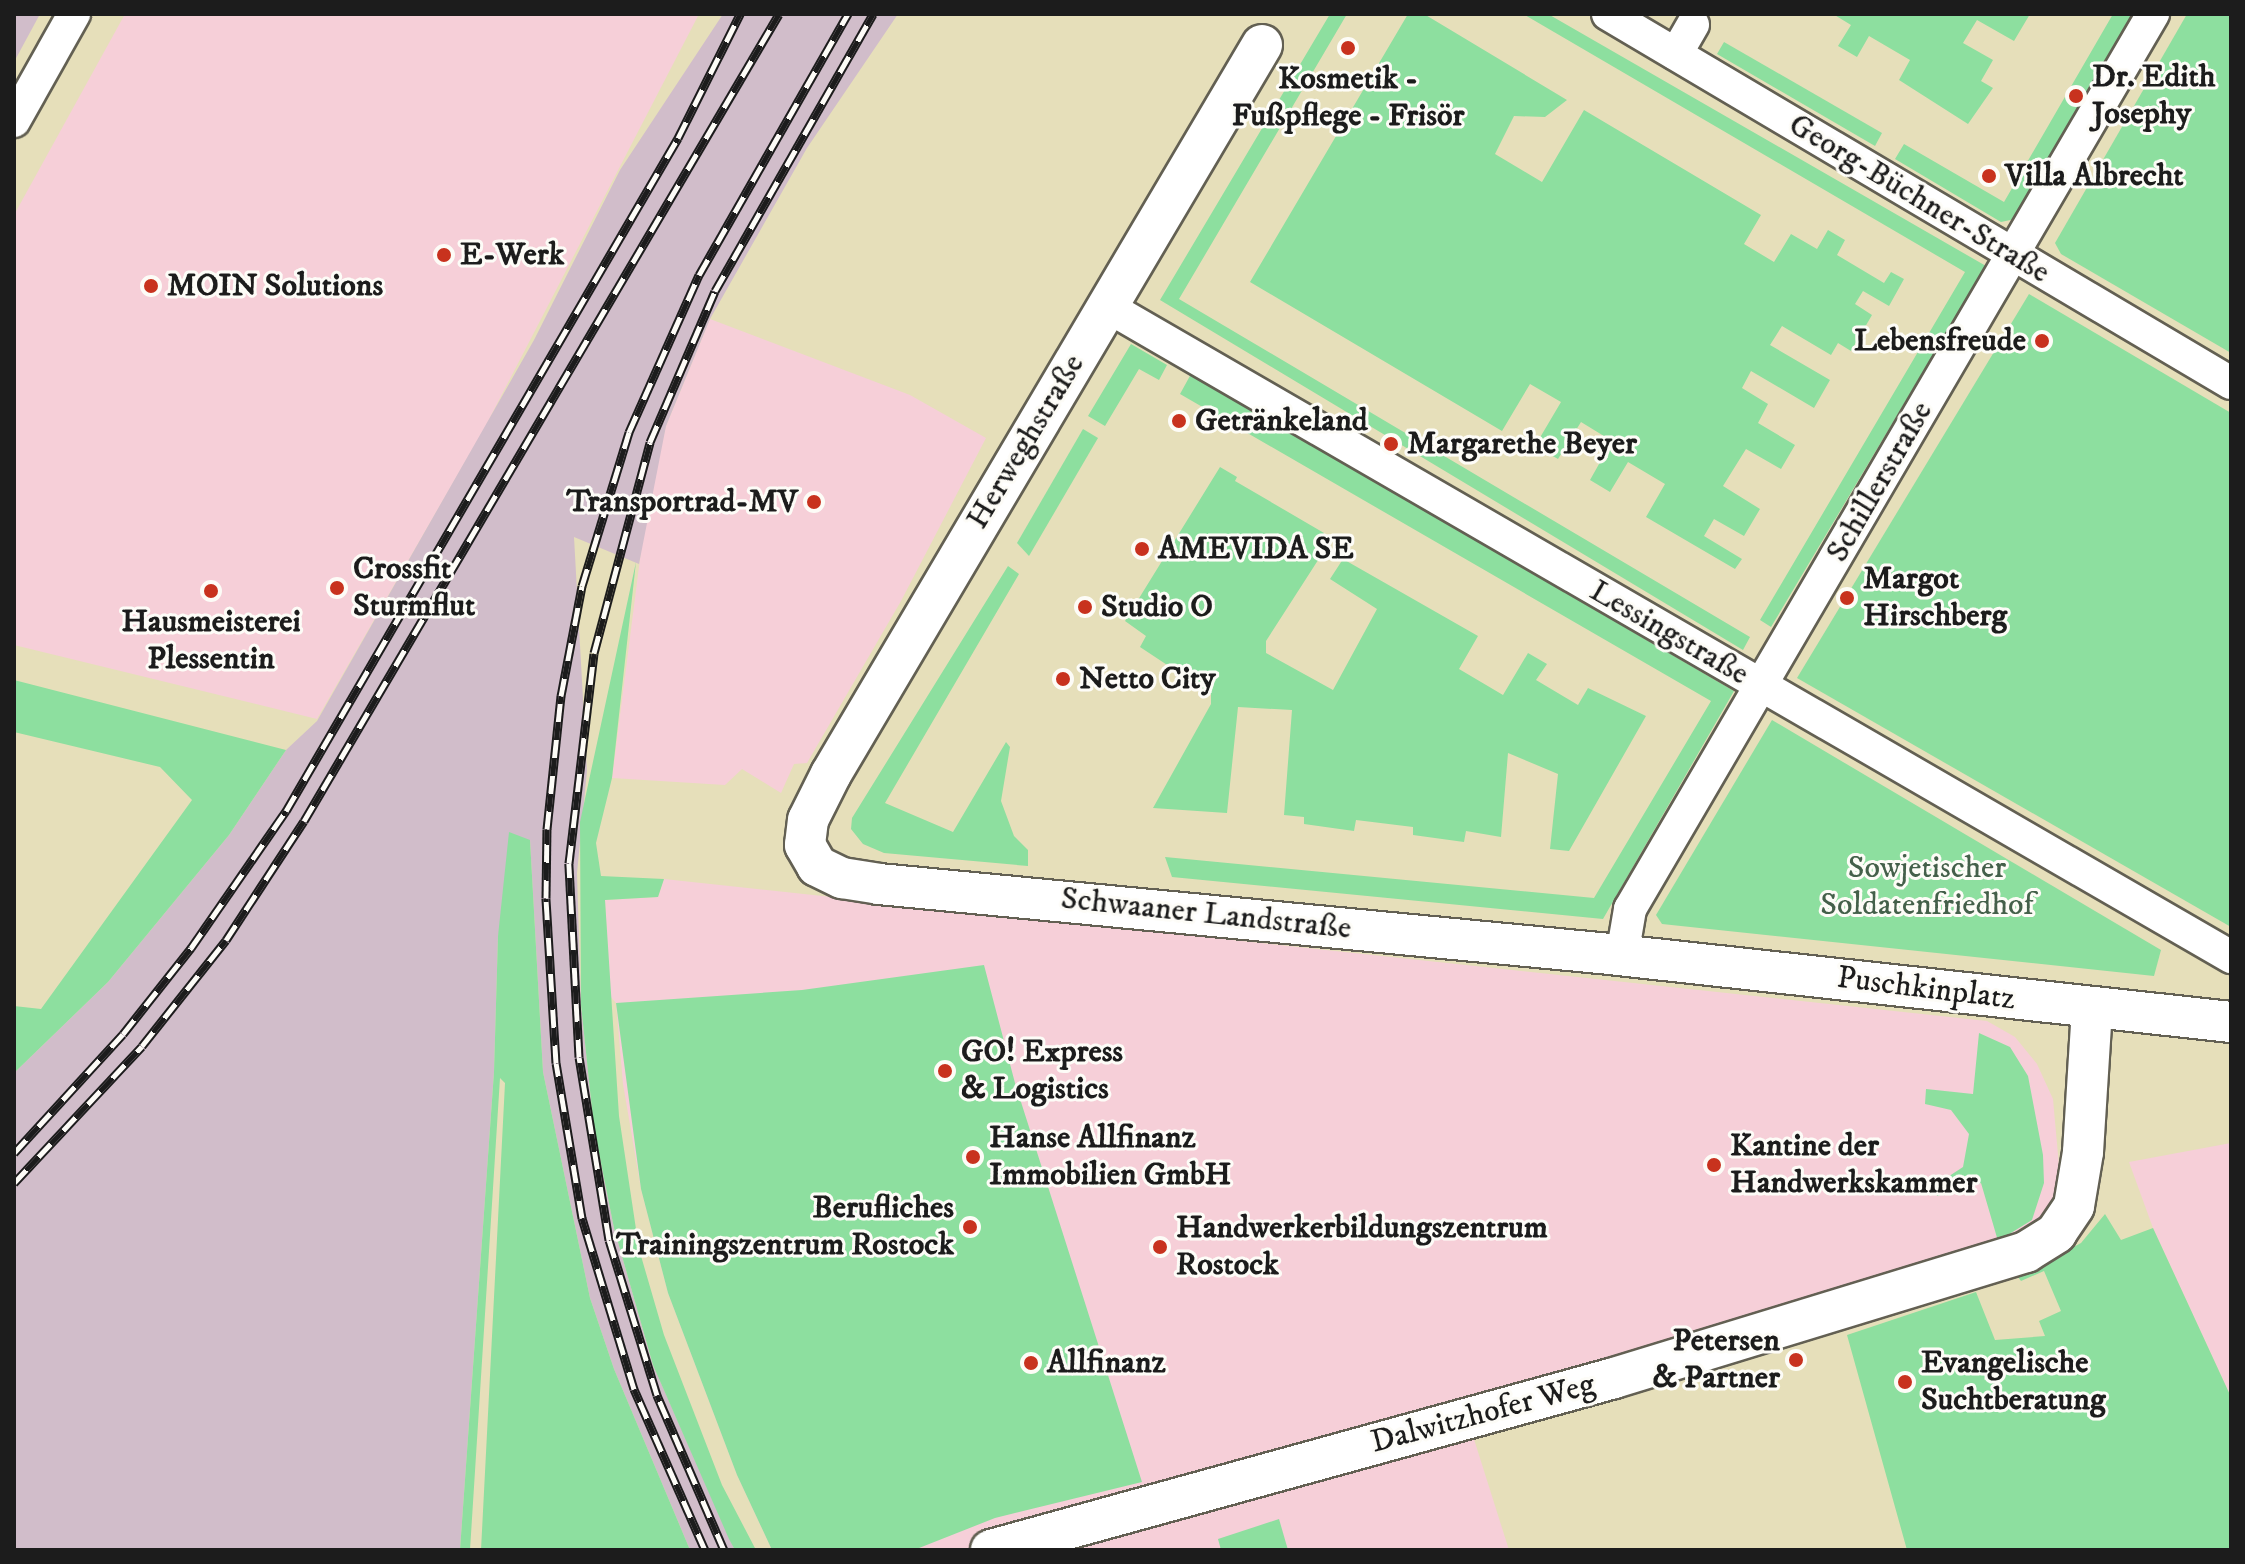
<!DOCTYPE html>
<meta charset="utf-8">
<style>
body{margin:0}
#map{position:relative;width:2245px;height:1564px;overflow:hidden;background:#e6dfba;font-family:"IM FELL DW Pica",serif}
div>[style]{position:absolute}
.built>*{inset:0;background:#f6cfd8}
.industrial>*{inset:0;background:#d1bdca}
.green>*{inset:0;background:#8ddf9f}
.roads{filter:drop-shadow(2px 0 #636053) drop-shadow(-2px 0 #636053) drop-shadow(0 2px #636053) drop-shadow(0 -2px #636053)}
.minor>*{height:32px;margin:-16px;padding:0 16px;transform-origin:16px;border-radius:16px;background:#fff}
.tertiary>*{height:40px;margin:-20px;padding:0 20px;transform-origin:20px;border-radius:20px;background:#fff}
.rail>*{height:9px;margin-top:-4.5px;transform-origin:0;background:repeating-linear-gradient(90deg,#fdfcf7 0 18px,#1c1c1c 0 36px);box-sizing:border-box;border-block:2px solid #1c1c1c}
.dots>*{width:22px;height:22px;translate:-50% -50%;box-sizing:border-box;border:4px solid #fdfcf7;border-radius:50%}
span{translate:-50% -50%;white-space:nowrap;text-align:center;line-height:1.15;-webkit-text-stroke:6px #fdfcf7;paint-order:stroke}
.poi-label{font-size:32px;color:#1c1c1c;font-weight:700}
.left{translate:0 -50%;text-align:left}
.right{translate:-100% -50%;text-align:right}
.street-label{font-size:32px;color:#1c1c1c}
.park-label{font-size:32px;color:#44604a}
.frame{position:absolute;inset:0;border:16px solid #1c1c1c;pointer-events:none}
</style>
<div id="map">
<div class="built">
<i style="clip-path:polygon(125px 14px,699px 14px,484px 429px,317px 719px,14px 645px,14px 215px)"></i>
<i style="clip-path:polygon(710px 319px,910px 395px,986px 438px,901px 601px,807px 763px,794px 764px,781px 793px,742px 769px,725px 785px,612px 778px,647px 504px,666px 426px)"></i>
<i style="clip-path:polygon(664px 879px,1987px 1021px,2015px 1037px,2037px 1064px,2053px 1099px,2059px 1166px,2052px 1214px,2037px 1231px,1710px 1330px,1461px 1398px,1509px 1550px,772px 1550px,737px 1475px,668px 1293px,641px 1189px,623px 1084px,616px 1003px,610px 996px,605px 900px,658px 897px)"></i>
<i style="clip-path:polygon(2231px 1143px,2231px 1397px,2153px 1228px,2129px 1162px)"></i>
</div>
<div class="industrial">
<i style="clip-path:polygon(14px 14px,40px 14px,14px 62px)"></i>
<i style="clip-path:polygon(723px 14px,898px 14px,807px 148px,710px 319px,666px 426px,639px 564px,574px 537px,587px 771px,577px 873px,581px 1005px,594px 1128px,614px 1228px,653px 1365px,735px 1550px,690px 1550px,614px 1369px,590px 1298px,543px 1072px,530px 840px,498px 936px,494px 1072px,460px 1550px,14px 1550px,14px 1073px,108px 982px,229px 835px,286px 750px,317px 721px,534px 340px,620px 170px)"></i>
</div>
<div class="green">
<i style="clip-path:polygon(1330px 14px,1347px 14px,1179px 299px,1750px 637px,1743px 650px,1160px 300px)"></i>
<i style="clip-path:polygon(1408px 14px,1424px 14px,1567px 100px,1545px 117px,1514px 116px,1495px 154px,1542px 182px,1584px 110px,1761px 215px,1744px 244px,1774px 262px,1791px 234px,1817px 249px,1828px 230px,1845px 240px,1837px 255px,1884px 283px,1891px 272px,1904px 279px,1889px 306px,1863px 291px,1855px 304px,1872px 315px,1851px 351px,1838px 343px,1831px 355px,1782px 326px,1770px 345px,1830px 380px,1814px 408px,1751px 371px,1742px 388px,1768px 404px,1758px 423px,1795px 445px,1781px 469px,1746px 449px,1723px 486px,1760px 509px,1744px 536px,1714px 519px,1704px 536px,1742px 559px,1735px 569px,1646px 517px,1665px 484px,1628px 462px,1610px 492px,1590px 480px,1612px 441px,1581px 422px,1558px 459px,1535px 446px,1561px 402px,1530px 384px,1502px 431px,1250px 282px)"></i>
<i style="clip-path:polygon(1523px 14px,1548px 14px,1986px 266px,1771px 627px,1760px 620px,1965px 272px)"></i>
<i style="clip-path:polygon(1833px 14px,2030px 14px,2014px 41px,1977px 20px,1963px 43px,1993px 60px,1981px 81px,1993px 88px,1968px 124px,1899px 80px,1910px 60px,1869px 36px,1857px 57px,1838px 46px,1851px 25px)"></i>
<i style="clip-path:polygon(2113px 14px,2135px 14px,2015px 219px,2001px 222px,1895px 159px,1904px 144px,2004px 202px)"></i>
<i style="clip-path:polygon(2187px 14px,2231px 14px,2231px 353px,2061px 254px,2055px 243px)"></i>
<i style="clip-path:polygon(1724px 42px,1882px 133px,1875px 146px,1717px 54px)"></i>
<i style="clip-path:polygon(2029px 294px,2231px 413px,2231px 927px,1797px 678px)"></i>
<i style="clip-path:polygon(1131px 344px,1167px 365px,1159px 380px,1139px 369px,1105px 426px,1088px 416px)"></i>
<i style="clip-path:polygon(1191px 374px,1734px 691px,1603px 919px,1172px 877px,1165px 857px,1594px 898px,1711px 701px,1180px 394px)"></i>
<i style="clip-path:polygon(1083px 429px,1098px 438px,1029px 556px,1017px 543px)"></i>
<i style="clip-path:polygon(1220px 467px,1237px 477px,1235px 481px,1324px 533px,1315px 550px,1322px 554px,1266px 641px,1266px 653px,1333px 690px,1377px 609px,1330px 579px,1343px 559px,1478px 636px,1459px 669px,1503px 695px,1528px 653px,1547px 664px,1536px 680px,1578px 705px,1588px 688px,1646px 716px,1569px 851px,1550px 849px,1558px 774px,1508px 753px,1501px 837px,1466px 831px,1464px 842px,1413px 835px,1413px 827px,1356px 820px,1354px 831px,1304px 824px,1304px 817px,1284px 815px,1292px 710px,1238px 707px,1227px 813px,1153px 808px,1211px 704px,1211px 694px,1140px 647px,1146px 636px,1125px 621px)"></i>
<i style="clip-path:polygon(636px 562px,612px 778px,596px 843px,601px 876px,664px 879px,658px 897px,605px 900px,619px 1116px,639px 1249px,664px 1335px,722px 1485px,756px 1550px,735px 1550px,729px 1539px,653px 1365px,614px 1228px,594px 1128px,581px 1005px,580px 822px)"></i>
<i style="clip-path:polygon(1008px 566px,1019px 574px,885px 803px,953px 832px,1006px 742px,1010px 747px,1001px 801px,1014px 836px,1028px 850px,1028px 866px,884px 853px,863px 844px,851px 829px,852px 818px)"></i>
<i style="clip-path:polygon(14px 680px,286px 750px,229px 835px,108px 982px,14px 1073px,14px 1006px,41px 1009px,192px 800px,160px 767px,14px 732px)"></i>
<i style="clip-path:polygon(1772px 720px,2161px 950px,2154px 976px,1662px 924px,1656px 915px)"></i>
<i style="clip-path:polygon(509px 832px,530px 840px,543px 1072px,590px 1298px,614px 1369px,690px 1550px,481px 1550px,505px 1083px,500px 1078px,470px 1550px,460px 1550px,494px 1072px,498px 936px)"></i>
<i style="clip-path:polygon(984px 965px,1015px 1083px,1142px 1482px,995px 1518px,914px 1550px,772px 1550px,737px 1475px,668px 1293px,641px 1189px,616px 1003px,802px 990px)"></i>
<i style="clip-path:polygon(1979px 1033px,2010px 1047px,2028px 1076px,2043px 1155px,2044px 1183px,2032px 1220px,1998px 1241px,1981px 1183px,1937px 1196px,1937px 1184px,1963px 1167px,1969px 1134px,1951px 1110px,1925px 1104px,1926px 1089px,1973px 1094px)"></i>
<i style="clip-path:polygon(2105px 1214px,2121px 1240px,2153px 1228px,2231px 1397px,2231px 1550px,1907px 1550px,1847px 1335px,1976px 1292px,1995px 1340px,2045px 1336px,2039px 1321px,2061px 1311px,2044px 1271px,2021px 1281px,2018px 1277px,2081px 1243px)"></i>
<i style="clip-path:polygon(1279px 1519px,1288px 1550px,1221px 1550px,1218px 1539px)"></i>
</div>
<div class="roads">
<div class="minor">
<i style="left:1608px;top:14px;width:724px;rotate:30.64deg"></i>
<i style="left:1676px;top:54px;width:34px;rotate:-60deg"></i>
<i style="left:14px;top:121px;width:123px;rotate:-60.7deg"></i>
<i style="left:1108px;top:307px;width:1298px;rotate:30.06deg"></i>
<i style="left:1622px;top:956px;width:48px;rotate:-80.3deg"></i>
<i style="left:1630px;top:909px;width:1037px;rotate:-59.7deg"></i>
</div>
<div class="tertiary">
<i style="left:1262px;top:45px;width:847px;rotate:120.59deg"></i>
<i style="left:831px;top:774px;width:51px;rotate:116.6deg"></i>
<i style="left:808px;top:820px;width:25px;rotate:97deg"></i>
<i style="left:805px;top:845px;width:24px;rotate:60deg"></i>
<i style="left:817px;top:866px;width:28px;rotate:26deg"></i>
<i style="left:842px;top:878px;width:37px;rotate:9deg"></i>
<i style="left:879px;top:884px;width:724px;rotate:5.47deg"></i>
<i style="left:1600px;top:953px;width:635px;rotate:6.24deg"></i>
<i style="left:991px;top:1550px;width:646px;rotate:-15.43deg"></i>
<i style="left:1614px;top:1378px;width:431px;rotate:-17deg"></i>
<i style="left:2026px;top:1252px;width:36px;rotate:-32deg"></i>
<i style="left:2056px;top:1233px;width:32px;rotate:-56deg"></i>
<i style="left:2074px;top:1206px;width:55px;rotate:-80.5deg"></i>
<i style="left:2083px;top:1152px;width:145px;rotate:-86.4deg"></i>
</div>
</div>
<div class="rail">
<i style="left:14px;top:1153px;width:161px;rotate:-47.5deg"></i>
<i style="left:123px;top:1034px;width:110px;rotate:-51.7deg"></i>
<i style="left:191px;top:948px;width:167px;rotate:-55.3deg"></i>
<i style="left:286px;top:811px;width:779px;rotate:-59.78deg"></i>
<i style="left:678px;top:138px;width:139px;rotate:-63.4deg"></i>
<i style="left:14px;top:1183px;width:187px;rotate:-46.9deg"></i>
<i style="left:142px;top:1046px;width:135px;rotate:-51.6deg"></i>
<i style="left:226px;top:940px;width:142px;rotate:-56.8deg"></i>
<i style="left:304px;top:821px;width:936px;rotate:-59.52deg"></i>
<i style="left:705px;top:1550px;width:176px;rotate:-113.8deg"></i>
<i style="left:634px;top:1389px;width:179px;rotate:-106.9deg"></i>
<i style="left:582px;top:1218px;width:157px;rotate:-99.5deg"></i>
<i style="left:556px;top:1063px;width:165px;rotate:-93.5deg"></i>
<i style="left:546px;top:898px;width:69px;rotate:-89.2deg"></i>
<i style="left:547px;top:829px;width:134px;rotate:-84deg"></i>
<i style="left:561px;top:696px;width:112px;rotate:-79.2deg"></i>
<i style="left:582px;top:586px;width:161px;rotate:-73deg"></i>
<i style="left:629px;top:432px;width:172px;rotate:-66deg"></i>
<i style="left:699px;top:275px;width:301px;rotate:-60.3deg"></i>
<i style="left:724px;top:1550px;width:169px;rotate:-113.4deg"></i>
<i style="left:657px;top:1395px;width:162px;rotate:-107.2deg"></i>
<i style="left:609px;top:1240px;width:185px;rotate:-99.3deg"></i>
<i style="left:579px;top:1057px;width:194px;rotate:-93deg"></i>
<i style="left:569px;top:863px;width:211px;rotate:-83.2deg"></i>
<i style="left:594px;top:653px;width:218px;rotate:-75.1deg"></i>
<i style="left:650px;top:442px;width:164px;rotate:-66.7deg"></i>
<i style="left:715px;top:291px;width:319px;rotate:-60.3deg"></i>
</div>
<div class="dots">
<i style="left:1348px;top:48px;background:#c8321e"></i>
<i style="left:2076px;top:96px;background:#c8321e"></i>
<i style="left:1989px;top:176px;background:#c8321e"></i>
<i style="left:444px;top:255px;background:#c8321e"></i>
<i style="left:151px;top:286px;background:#c8321e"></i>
<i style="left:2042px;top:341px;background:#c8321e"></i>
<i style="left:1179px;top:421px;background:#c8321e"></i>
<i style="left:1391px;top:444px;background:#c8321e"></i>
<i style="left:814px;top:502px;background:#c8321e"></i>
<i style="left:1142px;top:549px;background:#c8321e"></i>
<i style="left:337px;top:588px;background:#c8321e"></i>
<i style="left:211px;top:591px;background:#c8321e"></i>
<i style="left:1847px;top:598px;background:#c8321e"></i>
<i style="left:1085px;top:607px;background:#c8321e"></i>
<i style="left:1063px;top:679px;background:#c8321e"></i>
<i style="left:945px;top:1071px;background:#c8321e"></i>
<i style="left:973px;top:1157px;background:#c8321e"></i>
<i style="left:1714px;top:1165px;background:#c8321e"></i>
<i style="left:970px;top:1227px;background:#c8321e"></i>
<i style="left:1160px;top:1247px;background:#c8321e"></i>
<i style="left:1796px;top:1360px;background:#c8321e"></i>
<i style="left:1031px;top:1363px;background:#c8321e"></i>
<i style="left:1905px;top:1382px;background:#c8321e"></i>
</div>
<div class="poi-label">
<span class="left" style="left:2092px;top:96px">Dr. Edith<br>Josephy</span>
<span style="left:1348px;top:98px">Kosmetik -<br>Fußpflege - Frisör</span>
<span class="left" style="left:2005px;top:176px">Villa Albrecht</span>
<span class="left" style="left:460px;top:255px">E-Werk</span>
<span class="left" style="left:167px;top:286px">MOIN Solutions</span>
<span class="right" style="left:2026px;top:341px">Lebensfreude</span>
<span class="left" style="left:1195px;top:421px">Getränkeland</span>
<span class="left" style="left:1407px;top:444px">Margarethe Beyer</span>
<span class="right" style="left:798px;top:502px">Transportrad-MV</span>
<span class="left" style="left:1158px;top:549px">AMEVIDA SE</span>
<span class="left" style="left:353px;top:588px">Crossfit<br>Sturmflut</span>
<span class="left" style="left:1863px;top:598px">Margot<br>Hirschberg</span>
<span class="left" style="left:1101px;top:607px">Studio O</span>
<span style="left:211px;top:641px">Hausmeisterei<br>Plessentin</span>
<span class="left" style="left:1079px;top:679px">Netto City</span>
<span class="left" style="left:961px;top:1071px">GO! Express<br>&amp; Logistics</span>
<span class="left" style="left:989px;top:1157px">Hanse Allfinanz<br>Immobilien GmbH</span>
<span class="left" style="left:1730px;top:1165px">Kantine der<br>Handwerkskammer</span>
<span class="right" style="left:954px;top:1227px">Berufliches<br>Trainingszentrum Rostock</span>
<span class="left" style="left:1176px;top:1247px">Handwerkerbildungszentrum<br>Rostock</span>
<span class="right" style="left:1780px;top:1360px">Petersen<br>&amp; Partner</span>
<span class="left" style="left:1047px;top:1363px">Allfinanz</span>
<span class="left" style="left:1921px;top:1382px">Evangelische<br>Suchtberatung</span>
</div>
<div class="street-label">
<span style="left:1919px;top:199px;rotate:31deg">Georg-Büchner-Straße</span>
<span style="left:1026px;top:442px;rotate:-59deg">Herweghstraße</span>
<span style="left:1880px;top:482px;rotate:-60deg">Schillerstraße</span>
<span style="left:1669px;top:633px;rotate:30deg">Lessingstraße</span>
<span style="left:1206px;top:914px;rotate:6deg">Schwaaner Landstraße</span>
<span style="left:1926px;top:989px;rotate:7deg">Puschkinplatz</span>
<span style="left:1483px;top:1414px;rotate:-15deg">Dalwitzhofer Weg</span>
</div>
<div class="park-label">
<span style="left:1927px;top:887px">Sowjetischer<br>Soldatenfriedhof</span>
</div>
<div class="frame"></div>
</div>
